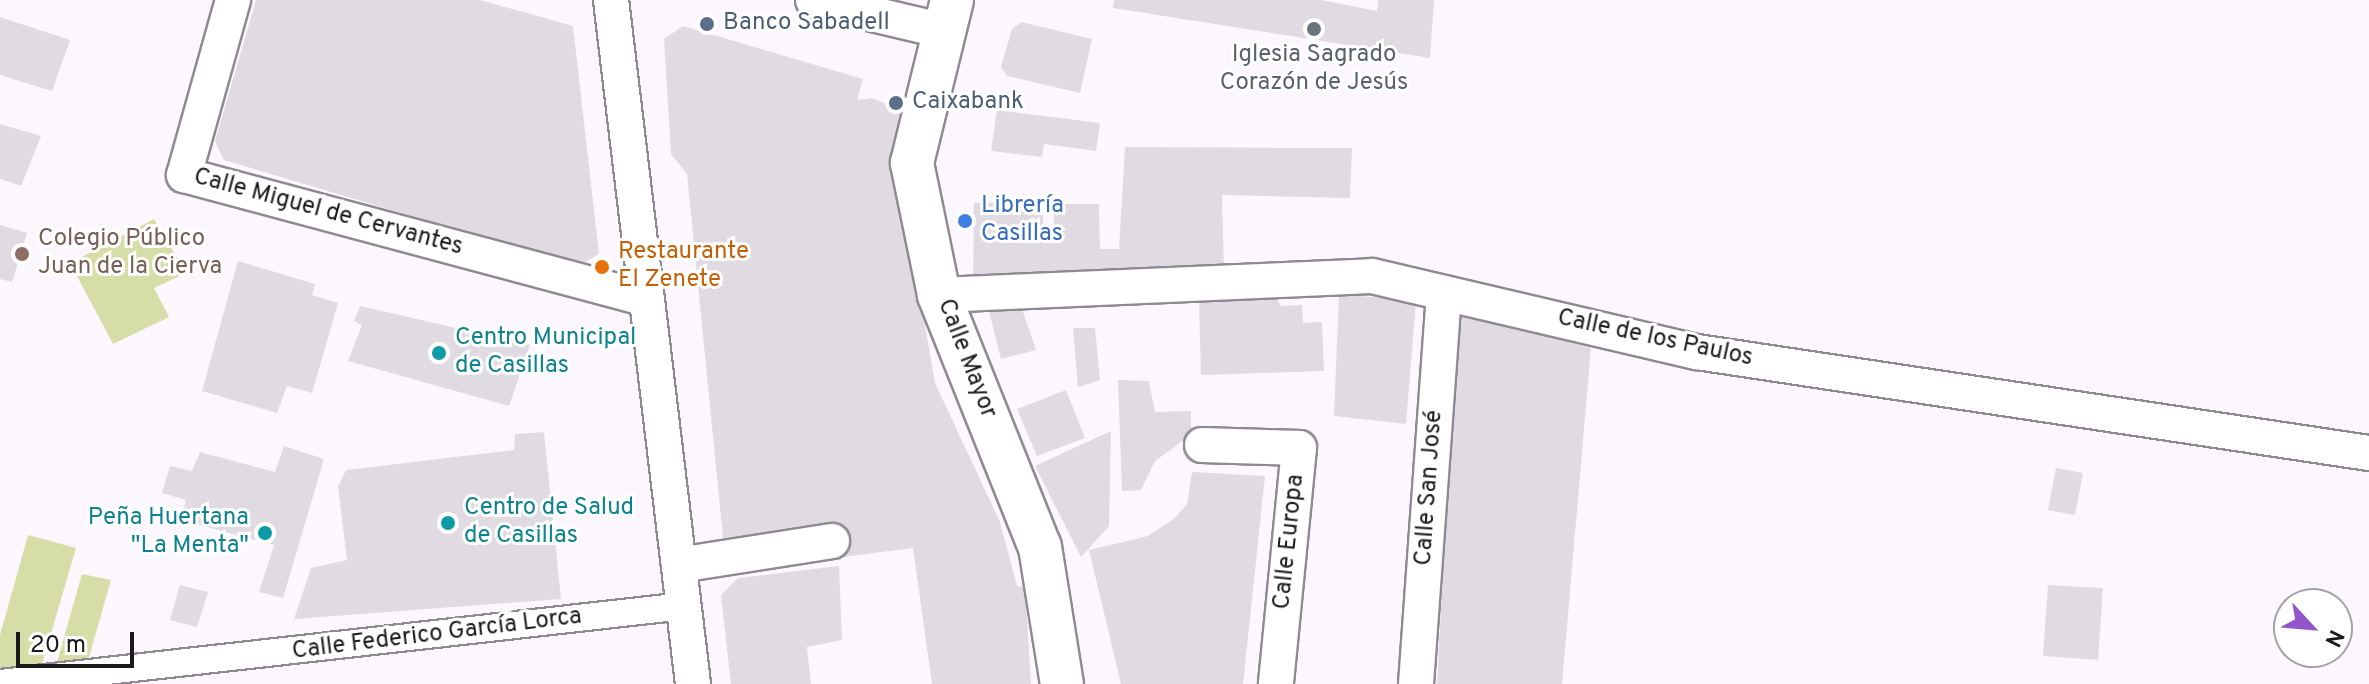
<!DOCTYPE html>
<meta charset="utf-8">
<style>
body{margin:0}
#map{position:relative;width:2369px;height:684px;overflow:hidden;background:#fcf7fe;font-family:Overpass,sans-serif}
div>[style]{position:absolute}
.green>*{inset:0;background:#d7dda7}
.building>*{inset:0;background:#e0dbe2}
.roads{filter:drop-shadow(2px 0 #8f8a91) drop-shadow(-2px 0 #8f8a91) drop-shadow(0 2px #8f8a91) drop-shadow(0 -2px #8f8a91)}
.pedestrian>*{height:26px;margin:-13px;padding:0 13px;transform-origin:13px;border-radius:13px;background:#fff}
.minor>*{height:34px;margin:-17px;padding:0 17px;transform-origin:17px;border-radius:17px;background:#fff}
.tertiary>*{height:42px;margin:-21px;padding:0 21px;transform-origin:21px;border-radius:21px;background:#fff}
.dots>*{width:22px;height:22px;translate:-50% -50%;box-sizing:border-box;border:4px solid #fff;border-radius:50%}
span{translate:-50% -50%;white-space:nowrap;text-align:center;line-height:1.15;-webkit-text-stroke:6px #fff;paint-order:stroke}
.service-label{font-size:24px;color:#4e5e75}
.left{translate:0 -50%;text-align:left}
.worship-label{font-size:24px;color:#5b616d}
.shop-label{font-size:24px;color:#366cbe}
.street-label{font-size:24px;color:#1a191b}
.education-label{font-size:24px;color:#785e54}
.food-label{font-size:24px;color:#c56008}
.culture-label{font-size:24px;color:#0d838f}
.right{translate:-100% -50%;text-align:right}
.north{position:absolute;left:2273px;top:588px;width:80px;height:80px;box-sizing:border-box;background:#fff;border:2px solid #a3a3a4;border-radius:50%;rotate:116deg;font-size:22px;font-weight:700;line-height:32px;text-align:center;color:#1a191b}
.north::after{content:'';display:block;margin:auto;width:28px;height:36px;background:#9255cc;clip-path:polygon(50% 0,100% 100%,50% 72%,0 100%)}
.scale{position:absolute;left:16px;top:632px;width:118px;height:36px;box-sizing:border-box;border:4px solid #1a191b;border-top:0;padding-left:10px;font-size:24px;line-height:28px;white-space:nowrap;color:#1a191b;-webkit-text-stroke:6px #fff;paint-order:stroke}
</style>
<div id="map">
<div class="green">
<i style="clip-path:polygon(154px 219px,186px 273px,154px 288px,169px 317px,113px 344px,70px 263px)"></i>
<i style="clip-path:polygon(28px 535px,76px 548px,38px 678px,0 669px,0 635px)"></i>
<i style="clip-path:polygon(82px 574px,111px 580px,87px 664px,57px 662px)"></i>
</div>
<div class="building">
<i style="clip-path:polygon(256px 0,480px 0,573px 26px,599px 254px,579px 266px,224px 160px,215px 141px)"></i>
<i style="clip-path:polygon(1114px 0,1321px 0,1377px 11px,1378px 0,1434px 0,1430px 58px,1113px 8px)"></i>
<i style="clip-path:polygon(0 17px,70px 40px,52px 91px,0 75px)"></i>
<i style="clip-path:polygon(1021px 22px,1092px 39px,1080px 93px,1007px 76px,1001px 67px,1012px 29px)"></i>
<i style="clip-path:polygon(683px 26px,863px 79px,857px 100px,872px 98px,901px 110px,904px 203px,935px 383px,1000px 522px,1017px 586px,1025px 587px,1031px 684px,932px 684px,913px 548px,843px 557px,839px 526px,723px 538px,687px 174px,671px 154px,664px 39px)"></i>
<i style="clip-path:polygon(997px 110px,1100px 123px,1096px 151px,1044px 144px,1042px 157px,991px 151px)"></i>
<i style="clip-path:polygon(0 124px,41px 136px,21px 186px,0 179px)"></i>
<i style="clip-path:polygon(1125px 147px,1352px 148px,1350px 198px,1222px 195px,1224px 271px,973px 287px,974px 203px,1043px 202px,1043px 243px,1055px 243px,1053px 204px,1099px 204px,1100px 249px,1119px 249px)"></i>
<i style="clip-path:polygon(0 225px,27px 233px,12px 282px,0 279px)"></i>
<i style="clip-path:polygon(238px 261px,315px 284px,312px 295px,338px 303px,312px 393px,287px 386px,277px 413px,202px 391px)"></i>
<i style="clip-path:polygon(1339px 294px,1416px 301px,1406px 424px,1334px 416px)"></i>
<i style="clip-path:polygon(1277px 299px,1281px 306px,1302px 305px,1303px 323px,1322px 322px,1324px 371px,1201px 375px,1199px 302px)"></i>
<i style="clip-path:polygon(360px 306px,530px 345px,509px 406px,348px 361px,362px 325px,354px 321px)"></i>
<i style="clip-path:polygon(988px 307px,1022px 309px,1036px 350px,1001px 359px)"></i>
<i style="clip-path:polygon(1457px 313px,1591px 348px,1562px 684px,1437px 684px)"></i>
<i style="clip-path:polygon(1073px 328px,1095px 328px,1100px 380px,1078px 387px)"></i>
<i style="clip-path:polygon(1118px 380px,1149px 381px,1155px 412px,1191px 411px,1191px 435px,1155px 461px,1141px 490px,1122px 491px)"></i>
<i style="clip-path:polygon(1066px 390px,1085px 438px,1037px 456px,1017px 409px)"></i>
<i style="clip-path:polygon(1111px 431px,1109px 526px,1081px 557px,1035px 466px)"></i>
<i style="clip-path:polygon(544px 432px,561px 599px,294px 619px,311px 568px,347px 560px,338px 487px,346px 470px,514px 450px,515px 434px)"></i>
<i style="clip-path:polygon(284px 446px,324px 459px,283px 598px,259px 592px,274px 545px,181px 520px,186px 500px,162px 493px,170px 466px,192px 471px,200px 452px,275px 472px)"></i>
<i style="clip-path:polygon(2056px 468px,2083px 473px,2075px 515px,2048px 510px)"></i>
<i style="clip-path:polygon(1192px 472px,1265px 476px,1243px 684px,1121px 684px,1089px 550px,1148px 536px,1175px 518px,1187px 504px)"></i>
<i style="clip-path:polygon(839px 566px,842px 640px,807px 647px,811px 684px,731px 684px,721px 595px,738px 578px)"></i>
<i style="clip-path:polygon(180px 585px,208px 592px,197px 627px,170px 620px)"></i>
<i style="clip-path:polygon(2048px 585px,2103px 588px,2098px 660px,2043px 656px)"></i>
</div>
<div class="roads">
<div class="pedestrian">
<i style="left:0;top:683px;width:688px;rotate:-6.42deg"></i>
</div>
<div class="minor">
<i style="left:233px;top:0;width:182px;rotate:105.6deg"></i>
<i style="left:184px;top:175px;width:478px;rotate:15deg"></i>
<i style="left:611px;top:0;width:689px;rotate:83.16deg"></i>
<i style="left:813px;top:0;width:130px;rotate:13.3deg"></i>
<i style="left:939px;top:295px;width:433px;rotate:-2.5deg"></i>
<i style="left:1372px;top:276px;width:334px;rotate:13.2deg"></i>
<i style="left:1697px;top:352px;width:680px;rotate:8.55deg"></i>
<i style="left:1202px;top:445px;width:97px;rotate:1.8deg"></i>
<i style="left:1299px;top:448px;width:237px;rotate:95.6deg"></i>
<i style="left:679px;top:565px;width:155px;rotate:-8.9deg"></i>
<i style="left:1416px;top:684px;width:392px;rotate:-85.9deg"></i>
</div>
<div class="tertiary">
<i style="left:952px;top:0;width:168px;rotate:103.8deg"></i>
<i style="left:912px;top:163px;width:135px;rotate:78.4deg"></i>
<i style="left:939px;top:295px;width:271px;rotate:68.2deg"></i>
<i style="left:1040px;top:547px;width:139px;rotate:80.9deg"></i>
</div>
</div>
<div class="dots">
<i style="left:707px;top:24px;background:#5c6f8a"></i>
<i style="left:1314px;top:29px;background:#6b7280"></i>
<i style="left:896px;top:103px;background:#5c6f8a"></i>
<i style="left:965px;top:221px;background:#3f7fe0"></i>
<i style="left:22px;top:254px;background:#8d6e63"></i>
<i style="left:602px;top:267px;background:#e8710a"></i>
<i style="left:439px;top:353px;background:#0f9aa8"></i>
<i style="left:448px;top:523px;background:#0f9aa8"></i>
<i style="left:265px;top:533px;background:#0f9aa8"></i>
</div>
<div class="service-label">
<span class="left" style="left:723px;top:24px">Banco Sabadell</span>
<span class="left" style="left:912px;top:103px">Caixabank</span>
</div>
<div class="worship-label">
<span style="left:1314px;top:70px">Iglesia Sagrado<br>Corazón de Jesús</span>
</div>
<div class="shop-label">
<span class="left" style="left:981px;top:221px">Librería<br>Casillas</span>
</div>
<div class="street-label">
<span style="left:328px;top:213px;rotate:15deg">Calle Miguel de Cervantes</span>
<span style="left:1655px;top:339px;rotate:12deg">Calle de los Paulos</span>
<span style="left:966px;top:359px;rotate:69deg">Calle Mayor</span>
<span style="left:1430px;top:488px;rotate:-86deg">Calle San José</span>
<span style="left:1290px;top:542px;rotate:-84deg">Calle Europa</span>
<span style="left:437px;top:635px;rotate:-7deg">Calle Federico García Lorca</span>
</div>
<div class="education-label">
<span class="left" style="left:38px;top:254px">Colegio Público<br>Juan de la Cierva</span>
</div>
<div class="food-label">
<span class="left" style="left:618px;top:267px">Restaurante<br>El Zenete</span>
</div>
<div class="culture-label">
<span class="left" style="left:455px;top:353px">Centro Municipal<br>de Casillas</span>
<span class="left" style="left:464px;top:523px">Centro de Salud<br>de Casillas</span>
<span class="right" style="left:249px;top:533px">Peña Huertana<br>"La Menta"</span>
</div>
<div class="north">N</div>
<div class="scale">20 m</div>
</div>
